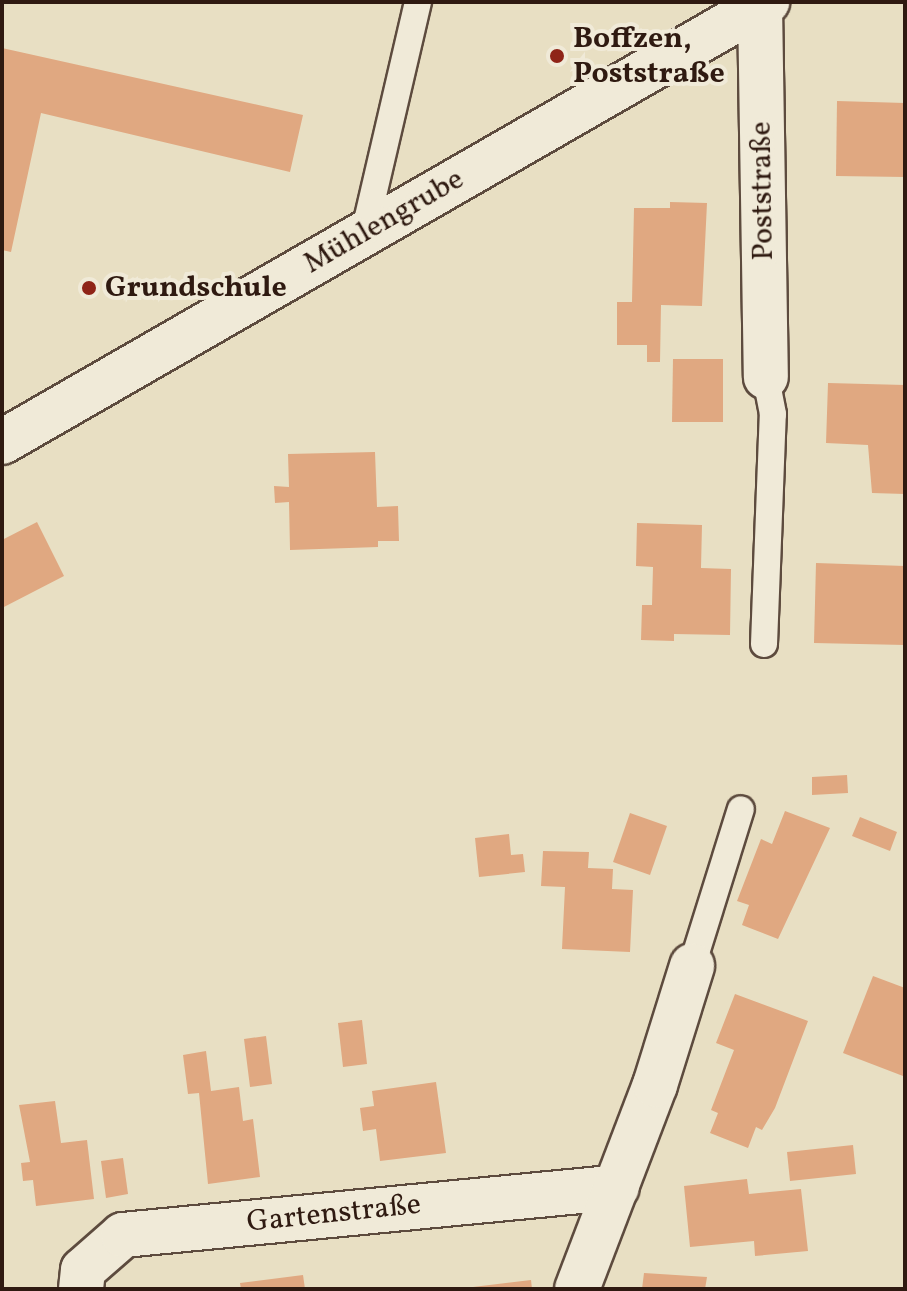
<!DOCTYPE html>
<meta charset="utf-8">
<style>
body{margin:0}
#map{position:relative;width:907px;height:1291px;overflow:hidden;background:#e8dfc3;font-family:Vollkorn,serif}
div>[style]{position:absolute}
.building>*{inset:0;background:#e0a881}
.roads{filter:drop-shadow(2px 0 #5d4b3e) drop-shadow(-2px 0 #5d4b3e) drop-shadow(0 2px #5d4b3e) drop-shadow(0 -2px #5d4b3e)}
.service>*{height:26px;margin:-13px;padding:0 13px;transform-origin:13px;border-radius:13px;background:#f0ead8}
.minor>*{height:44px;margin:-22px;padding:0 22px;transform-origin:22px;border-radius:22px;background:#f0ead8}
.tertiary>*{height:44px;margin:-22px;padding:0 22px;transform-origin:22px;border-radius:22px;background:#f0ead8}
.dots>*{width:22px;height:22px;translate:-50% -50%;box-sizing:border-box;border:4px solid #f0ead8;border-radius:50%}
span{translate:-50% -50%;white-space:nowrap;text-align:center;line-height:1.15;-webkit-text-stroke:8px #f0ead8;paint-order:stroke}
.poi-label{font-size:30px;color:#2f1a11;font-weight:700}
.left{translate:0 -50%;text-align:left}
.street-label{font-size:30px;color:#2f1a11}
.frame{position:absolute;inset:0;border:4px solid #2f1a11;pointer-events:none}
</style>
<div id="map">
<div class="building">
<i style="clip-path:polygon(2px 48px,303px 115px,290px 172px,41px 113px,11px 252px,2px 250px)"></i>
<i style="clip-path:polygon(837px 101px,905px 103px,905px 177px,836px 176px)"></i>
<i style="clip-path:polygon(670px 202px,707px 203px,702px 306px,661px 305px,660px 362px,647px 362px,647px 345px,617px 345px,617px 302px,632px 302px,634px 208px,670px 208px)"></i>
<i style="clip-path:polygon(673px 359px,723px 359px,723px 422px,672px 422px)"></i>
<i style="clip-path:polygon(828px 383px,905px 385px,905px 494px,872px 493px,868px 445px,826px 443px)"></i>
<i style="clip-path:polygon(375px 452px,377px 507px,398px 506px,399px 541px,378px 541px,378px 547px,290px 550px,289px 502px,275px 503px,274px 486px,289px 487px,288px 454px)"></i>
<i style="clip-path:polygon(37px 522px,64px 576px,2px 608px,2px 540px)"></i>
<i style="clip-path:polygon(637px 523px,702px 525px,701px 568px,731px 569px,730px 635px,674px 634px,674px 641px,641px 640px,642px 605px,652px 605px,653px 567px,636px 566px)"></i>
<i style="clip-path:polygon(816px 563px,905px 566px,905px 645px,814px 643px)"></i>
<i style="clip-path:polygon(847px 775px,848px 793px,812px 795px,812px 777px)"></i>
<i style="clip-path:polygon(785px 811px,830px 828px,778px 939px,742px 925px,749px 905px,737px 901px,761px 839px,772px 844px)"></i>
<i style="clip-path:polygon(630px 813px,667px 826px,650px 875px,613px 862px)"></i>
<i style="clip-path:polygon(860px 817px,897px 832px,890px 851px,852px 836px)"></i>
<i style="clip-path:polygon(509px 834px,511px 855px,523px 854px,525px 872px,479px 877px,475px 838px)"></i>
<i style="clip-path:polygon(543px 851px,589px 852px,588px 868px,613px 869px,612px 889px,633px 890px,630px 952px,562px 949px,565px 887px,541px 886px)"></i>
<i style="clip-path:polygon(873px 976px,905px 988px,903px 1076px,843px 1053px)"></i>
<i style="clip-path:polygon(735px 994px,808px 1021px,775px 1108px,762px 1130px,756px 1127px,748px 1148px,710px 1133px,718px 1113px,711px 1110px,734px 1050px,716px 1043px)"></i>
<i style="clip-path:polygon(362px 1020px,367px 1064px,343px 1067px,338px 1023px)"></i>
<i style="clip-path:polygon(266px 1036px,272px 1084px,250px 1087px,244px 1039px)"></i>
<i style="clip-path:polygon(206px 1051px,211px 1091px,239px 1087px,243px 1121px,253px 1119px,260px 1177px,208px 1184px,199px 1093px,188px 1094px,183px 1055px)"></i>
<i style="clip-path:polygon(436px 1082px,446px 1153px,380px 1161px,376px 1129px,363px 1131px,360px 1108px,374px 1106px,372px 1091px)"></i>
<i style="clip-path:polygon(55px 1101px,61px 1143px,87px 1140px,94px 1199px,36px 1206px,33px 1180px,23px 1181px,21px 1163px,30px 1162px,19px 1105px)"></i>
<i style="clip-path:polygon(853px 1145px,856px 1174px,790px 1181px,787px 1152px)"></i>
<i style="clip-path:polygon(123px 1158px,128px 1194px,106px 1198px,101px 1161px)"></i>
<i style="clip-path:polygon(747px 1179px,749px 1194px,801px 1189px,808px 1251px,755px 1256px,754px 1241px,690px 1247px,684px 1186px)"></i>
<i style="clip-path:polygon(644px 1273px,707px 1277px,705px 1289px,642px 1289px)"></i>
<i style="clip-path:polygon(303px 1275px,305px 1289px,241px 1289px,240px 1283px)"></i>
<i style="clip-path:polygon(531px 1280px,532px 1289px,473px 1289px,473px 1287px)"></i>
</div>
<div class="roads">
<div class="service">
<i style="left:364px;top:234px;width:238px;rotate:-76.9deg"></i>
<i style="left:764px;top:644px;width:230px;rotate:-87.8deg"></i>
<i style="left:773px;top:414px;width:38px;rotate:-101deg"></i>
<i style="left:692px;top:966px;width:164px;rotate:-72.7deg"></i>
</div>
<div class="minor">
<i style="left:760px;top:5px;width:372px;rotate:89.1deg"></i>
<i style="left:81px;top:1289px;width:19px;rotate:-84deg"></i>
<i style="left:83px;top:1270px;width:53px;rotate:-41.2deg"></i>
<i style="left:123px;top:1235px;width:496px;rotate:-5.5deg"></i>
<i style="left:577px;top:1289px;width:218px;rotate:-69.1deg"></i>
<i style="left:655px;top:1085px;width:125px;rotate:-72.7deg"></i>
</div>
<div class="tertiary">
<i style="left:2px;top:442px;width:883px;rotate:-29.91deg"></i>
</div>
</div>
<div class="dots">
<i style="left:557px;top:56px;background:#8f2418"></i>
<i style="left:89px;top:288px;background:#8f2418"></i>
</div>
<div class="poi-label">
<span class="left" style="left:573px;top:56px">Boffzen,<br>Poststraße</span>
<span class="left" style="left:105px;top:288px">Grundschule</span>
</div>
<div class="street-label">
<span style="left:763px;top:191px;rotate:-91deg">Poststraße</span>
<span style="left:384px;top:222px;rotate:-30deg">Mühlengrube</span>
<span style="left:334px;top:1214px;rotate:-6deg">Gartenstraße</span>
</div>
<div class="frame"></div>
</div>
